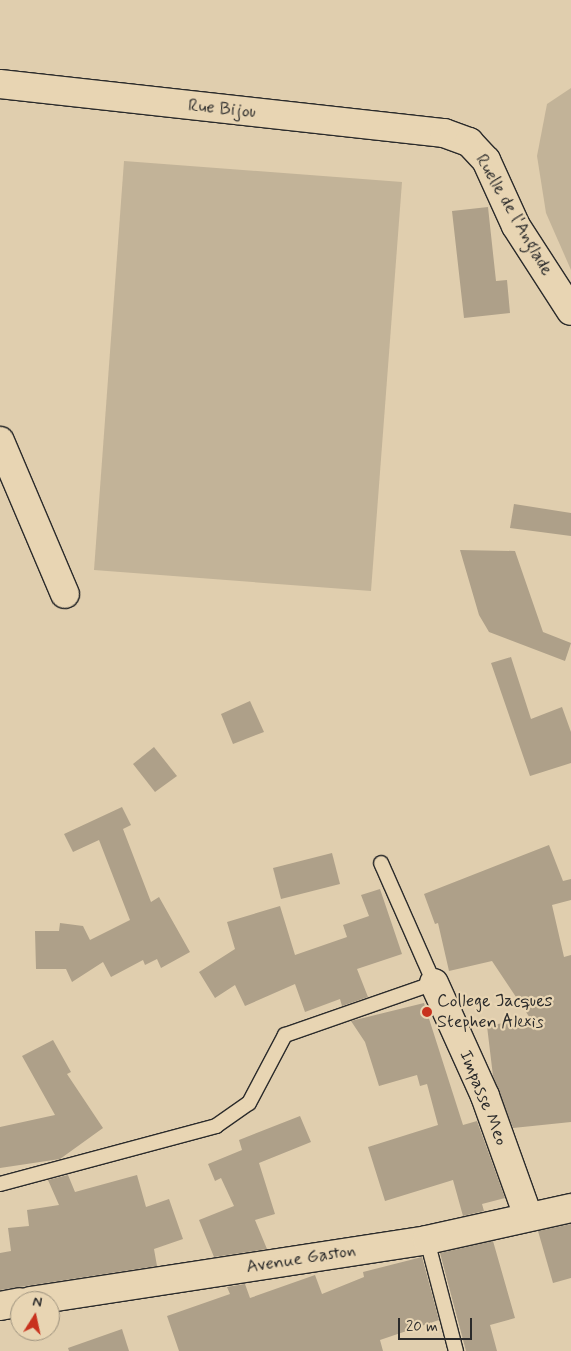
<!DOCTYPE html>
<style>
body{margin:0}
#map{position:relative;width:571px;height:1351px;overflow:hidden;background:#e0ceae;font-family:Mynerve,sans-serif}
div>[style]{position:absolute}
.green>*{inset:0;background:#c2b398}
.building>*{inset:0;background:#aea089}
.roads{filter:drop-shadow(1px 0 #2b2b2b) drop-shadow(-1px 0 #2b2b2b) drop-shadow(0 1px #2b2b2b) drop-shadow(0 -1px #2b2b2b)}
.service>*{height:14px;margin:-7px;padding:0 7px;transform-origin:7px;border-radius:7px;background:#e8d5b3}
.minor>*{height:28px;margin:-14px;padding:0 14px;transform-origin:14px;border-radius:14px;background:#e8d5b3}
.dots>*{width:14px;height:14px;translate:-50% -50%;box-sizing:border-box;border:2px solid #e8d5b3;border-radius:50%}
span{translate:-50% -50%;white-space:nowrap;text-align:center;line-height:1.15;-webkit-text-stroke:4.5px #e8d5b3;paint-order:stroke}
.street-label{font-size:18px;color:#2b2b2b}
.poi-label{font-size:18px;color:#2b2b2b}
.left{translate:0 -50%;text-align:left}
.north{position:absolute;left:10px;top:1291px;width:50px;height:50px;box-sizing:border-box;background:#e8d5b3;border:1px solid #9c917d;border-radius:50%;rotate:10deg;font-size:14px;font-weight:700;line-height:20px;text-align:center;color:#2b2b2b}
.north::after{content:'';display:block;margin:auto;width:18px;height:22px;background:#c8321e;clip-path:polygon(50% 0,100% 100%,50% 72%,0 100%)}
.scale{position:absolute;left:398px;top:1318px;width:74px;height:22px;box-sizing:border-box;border:2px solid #2b2b2b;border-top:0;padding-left:6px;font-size:15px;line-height:18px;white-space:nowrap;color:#2b2b2b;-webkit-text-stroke:4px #e8d5b3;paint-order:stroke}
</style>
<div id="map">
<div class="green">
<i style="clip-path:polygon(571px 88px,571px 270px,546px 213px,537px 156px,547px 104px)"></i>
<i style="clip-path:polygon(124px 161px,402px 182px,371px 591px,94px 570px)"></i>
</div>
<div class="building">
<i style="clip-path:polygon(488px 207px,496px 281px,507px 280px,510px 313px,464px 318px,452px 211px)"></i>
<i style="clip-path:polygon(514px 504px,571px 513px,571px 536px,510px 528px)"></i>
<i style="clip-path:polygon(460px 550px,515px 551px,543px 632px,571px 643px,565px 661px,489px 632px,479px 615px)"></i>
<i style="clip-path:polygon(511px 657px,531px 719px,562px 707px,571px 732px,571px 763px,530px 776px,491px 663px)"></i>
<i style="clip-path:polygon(250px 701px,264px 732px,233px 744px,221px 714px)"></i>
<i style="clip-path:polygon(154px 747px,177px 776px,155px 792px,133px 764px)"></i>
<i style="clip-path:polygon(122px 807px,131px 825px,123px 829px,151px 902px,159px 897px,190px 952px,161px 968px,157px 959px,145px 965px,143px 960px,111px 977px,103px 962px,72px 982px,66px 969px,36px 969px,35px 931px,59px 931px,60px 923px,83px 926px,90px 940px,130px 920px,99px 840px,73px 852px,64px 834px)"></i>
<i style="clip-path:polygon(549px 845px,563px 881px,571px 879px,571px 900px,552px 905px,564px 957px,571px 955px,571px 1122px,513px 1128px,493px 1076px,487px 1026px,530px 1018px,492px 961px,449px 971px,438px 923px,435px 924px,424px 894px)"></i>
<i style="clip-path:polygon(332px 853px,340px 884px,281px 899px,273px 868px)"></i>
<i style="clip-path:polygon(380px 889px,402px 954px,357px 969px,368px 997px,342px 1006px,340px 999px,305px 1012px,295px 984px,245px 1006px,235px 985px,215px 998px,199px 972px,235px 949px,227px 922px,280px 906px,295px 955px,347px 937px,343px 925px,369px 916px,361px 895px)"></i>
<i style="clip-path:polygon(424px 1003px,463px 1125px,477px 1121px,505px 1198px,482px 1204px,484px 1211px,463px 1216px,453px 1180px,385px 1201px,368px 1147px,438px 1125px,427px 1084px,420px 1086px,417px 1075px,379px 1086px,365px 1042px,351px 1021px)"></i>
<i style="clip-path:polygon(53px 1040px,71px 1072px,67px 1074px,103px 1128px,60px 1159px,0 1168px,0 1127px,55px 1115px,22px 1056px)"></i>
<i style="clip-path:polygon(300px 1116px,311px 1142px,259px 1163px,275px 1214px,255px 1220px,267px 1249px,214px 1257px,199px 1220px,234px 1206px,221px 1178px,215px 1181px,208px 1164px,242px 1150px,239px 1140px)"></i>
<i style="clip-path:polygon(68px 1175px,75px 1192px,137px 1175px,146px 1207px,169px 1199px,183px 1239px,154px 1249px,157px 1266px,0 1290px,0 1253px,11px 1251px,8px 1228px,29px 1226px,27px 1210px,59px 1205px,48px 1180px)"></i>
<i style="clip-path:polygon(571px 1224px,571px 1278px,553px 1283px,538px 1231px)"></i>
<i style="clip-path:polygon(493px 1241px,515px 1318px,490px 1325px,497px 1351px,466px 1351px,440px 1253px)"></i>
<i style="clip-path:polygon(422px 1257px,439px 1320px,380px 1340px,383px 1351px,179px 1351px,167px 1316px,230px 1294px,227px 1287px,245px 1284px,250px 1298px,315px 1275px,322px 1294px,364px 1277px,363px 1272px)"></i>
<i style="clip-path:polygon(122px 1329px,129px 1351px,69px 1351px,68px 1348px)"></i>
</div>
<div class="roads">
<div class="service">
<i style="left:0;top:1184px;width:224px;rotate:-15deg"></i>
<i style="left:216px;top:1126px;width:40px;rotate:-34.9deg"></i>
<i style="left:249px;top:1103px;width:77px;rotate:-62.1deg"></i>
<i style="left:285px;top:1035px;width:158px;rotate:-19.2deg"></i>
<i style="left:434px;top:983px;width:131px;rotate:-113.8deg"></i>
<i style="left:427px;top:1240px;width:115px;rotate:75.4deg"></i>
</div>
<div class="minor">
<i style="left:0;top:84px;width:447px;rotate:6.3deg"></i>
<i style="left:444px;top:133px;width:27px;rotate:20deg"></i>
<i style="left:469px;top:142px;width:25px;rotate:47deg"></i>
<i style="left:486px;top:160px;width:72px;rotate:65.6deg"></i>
<i style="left:516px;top:226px;width:101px;rotate:57.1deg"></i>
<i style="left:0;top:441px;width:166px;rotate:67deg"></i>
<i style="left:434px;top:983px;width:124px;rotate:65.7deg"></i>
<i style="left:485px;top:1096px;width:127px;rotate:70.3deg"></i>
<i style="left:30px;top:1301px;width:402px;rotate:-8.7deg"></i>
<i style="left:427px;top:1240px;width:148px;rotate:-12.5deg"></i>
<i style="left:0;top:1306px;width:20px;rotate:-11deg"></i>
</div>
</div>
<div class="dots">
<i style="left:427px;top:1012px;background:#c8321e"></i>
</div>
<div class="street-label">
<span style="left:222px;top:109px;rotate:6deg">Rue Bijou</span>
<span style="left:514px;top:215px;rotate:60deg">Ruelle de l'Anglade</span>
<span style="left:483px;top:1098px;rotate:68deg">Impasse Meo</span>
<span style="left:301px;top:1259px;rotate:-9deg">Avenue Gaston</span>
</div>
<div class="poi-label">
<span class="left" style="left:437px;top:1012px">College Jacques<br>Stephen Alexis</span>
</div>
<div class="north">N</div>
<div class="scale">20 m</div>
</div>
